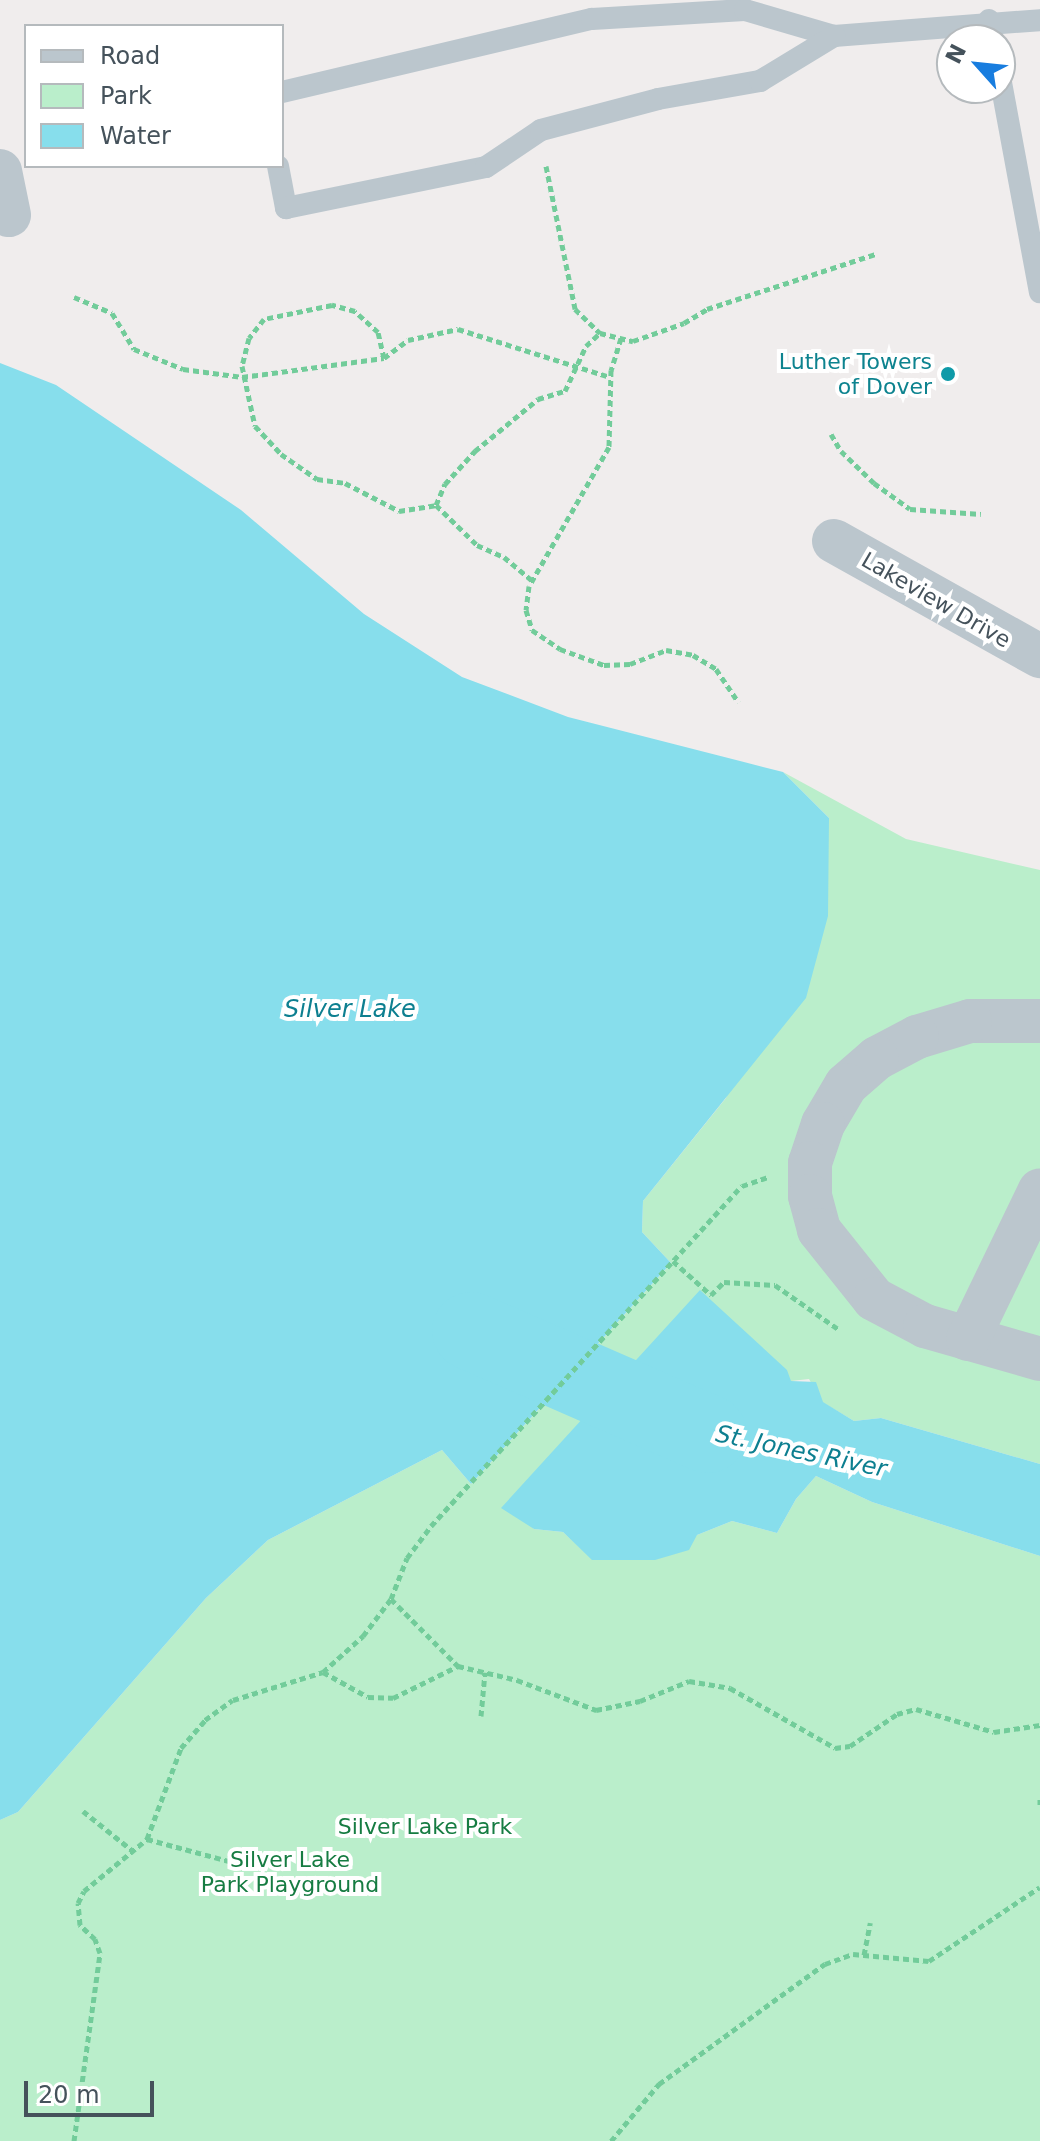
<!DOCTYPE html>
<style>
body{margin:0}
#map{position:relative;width:1040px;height:2141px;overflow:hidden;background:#f0eded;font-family:"DejaVu Sans",sans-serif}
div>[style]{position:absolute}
.green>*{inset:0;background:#baeecb}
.water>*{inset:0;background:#87deec}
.river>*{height:78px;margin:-39px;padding:0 39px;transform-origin:39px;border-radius:39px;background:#87deec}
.path>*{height:5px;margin-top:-2.5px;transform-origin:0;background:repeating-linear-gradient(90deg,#72cc9a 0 6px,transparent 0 10px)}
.lane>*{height:22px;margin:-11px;padding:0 11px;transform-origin:11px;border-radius:11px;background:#bbc6cd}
.street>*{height:44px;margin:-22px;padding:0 22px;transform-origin:22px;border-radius:22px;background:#bbc6cd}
.dots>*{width:22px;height:22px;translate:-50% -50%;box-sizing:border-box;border:4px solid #fff;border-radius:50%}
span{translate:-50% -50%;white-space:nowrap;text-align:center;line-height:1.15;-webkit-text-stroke:8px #fff;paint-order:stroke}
.culture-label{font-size:22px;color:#0d838f}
.right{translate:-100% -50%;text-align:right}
.street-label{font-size:22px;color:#45525b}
.park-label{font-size:22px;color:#167c42}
.water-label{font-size:24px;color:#0d7f90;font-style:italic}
.legend{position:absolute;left:24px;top:24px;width:260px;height:144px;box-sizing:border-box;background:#fff;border:2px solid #b5babd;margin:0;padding:10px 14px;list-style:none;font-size:24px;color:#45525b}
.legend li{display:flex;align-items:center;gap:16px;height:40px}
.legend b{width:40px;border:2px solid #b5babd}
.north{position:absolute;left:936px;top:24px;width:80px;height:80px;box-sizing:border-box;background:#fff;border:2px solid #b5babd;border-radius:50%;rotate:297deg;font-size:22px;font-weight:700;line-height:32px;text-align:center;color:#45525b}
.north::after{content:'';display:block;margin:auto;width:28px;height:36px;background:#187ddf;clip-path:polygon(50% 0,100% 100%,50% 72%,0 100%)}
.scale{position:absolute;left:24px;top:2081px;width:130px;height:36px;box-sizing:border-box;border:4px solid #45525b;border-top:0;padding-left:10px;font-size:24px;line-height:28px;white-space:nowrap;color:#45525b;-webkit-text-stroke:6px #fff;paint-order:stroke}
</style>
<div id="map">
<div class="green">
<i style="clip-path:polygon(783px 772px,906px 839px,1040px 870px,1040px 1464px,881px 1418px,854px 1421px,822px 1402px,809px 1379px,791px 1381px,524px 1519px,534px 1529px,563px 1532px,593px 1560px,697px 1535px,732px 1521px,777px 1533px,796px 1499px,816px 1476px,872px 1502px,1040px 1556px,1040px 2141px,0 2141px,0 1820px,18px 1812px,206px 1598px,268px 1540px,442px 1450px,471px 1484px,671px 1263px,642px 1232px,643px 1201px,726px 1098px,829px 818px)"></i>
</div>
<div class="water">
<i style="clip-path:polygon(0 363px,56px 385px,241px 510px,364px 614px,462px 677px,568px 717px,783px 772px,829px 818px,828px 916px,806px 998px,643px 1201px,642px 1232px,671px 1263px,471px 1484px,442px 1450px,268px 1540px,206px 1598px,18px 1812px,0 1820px)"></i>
<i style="clip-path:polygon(700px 1290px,787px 1370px,791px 1381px,816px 1382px,823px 1402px,854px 1421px,881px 1418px,1040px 1464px,1040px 1556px,872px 1502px,816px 1476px,796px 1499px,777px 1533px,732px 1521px,697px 1535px,689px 1550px,655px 1560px,592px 1560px,563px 1532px,534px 1529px,501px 1508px)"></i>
</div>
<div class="river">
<i style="left:471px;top:1331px;width:258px;rotate:23.5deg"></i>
</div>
<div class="path">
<i style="left:546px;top:166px;width:146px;rotate:78.5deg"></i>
<i style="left:575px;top:309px;width:35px;rotate:44deg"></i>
<i style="left:600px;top:333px;width:34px;rotate:14deg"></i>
<i style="left:633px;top:341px;width:54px;rotate:-19.4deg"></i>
<i style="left:684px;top:323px;width:27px;rotate:-31deg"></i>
<i style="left:707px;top:309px;width:177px;rotate:-18.1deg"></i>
<i style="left:74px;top:297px;width:41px;rotate:22.8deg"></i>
<i style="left:112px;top:313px;width:42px;rotate:58.6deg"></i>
<i style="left:134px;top:349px;width:53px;rotate:22.2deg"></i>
<i style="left:183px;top:369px;width:60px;rotate:7.7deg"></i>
<i style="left:242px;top:377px;width:143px;rotate:-7.6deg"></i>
<i style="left:384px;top:358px;width:30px;rotate:-37deg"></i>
<i style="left:408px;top:340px;width:51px;rotate:-12.4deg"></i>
<i style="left:458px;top:329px;width:159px;rotate:17.5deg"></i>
<i style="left:621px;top:338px;width:34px;rotate:107deg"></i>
<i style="left:611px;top:370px;width:77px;rotate:91.5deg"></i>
<i style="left:609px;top:447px;width:160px;rotate:119.9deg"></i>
<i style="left:529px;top:586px;width:24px;rotate:97deg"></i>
<i style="left:526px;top:610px;width:21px;rotate:73deg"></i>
<i style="left:532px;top:630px;width:34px;rotate:34deg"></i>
<i style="left:560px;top:649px;width:47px;rotate:20deg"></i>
<i style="left:604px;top:665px;width:26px;rotate:-2deg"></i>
<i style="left:630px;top:664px;width:39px;rotate:-21deg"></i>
<i style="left:666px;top:650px;width:27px;rotate:10deg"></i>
<i style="left:693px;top:655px;width:27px;rotate:31deg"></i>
<i style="left:716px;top:669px;width:40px;rotate:56deg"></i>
<i style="left:384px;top:358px;width:27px;rotate:-103deg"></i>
<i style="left:378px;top:332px;width:31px;rotate:-138deg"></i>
<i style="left:355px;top:311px;width:24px;rotate:-165deg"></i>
<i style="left:332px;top:305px;width:69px;rotate:168.4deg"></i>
<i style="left:264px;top:319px;width:24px;rotate:128deg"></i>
<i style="left:249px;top:338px;width:29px;rotate:104deg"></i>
<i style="left:242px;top:366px;width:61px;rotate:77.8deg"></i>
<i style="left:255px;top:426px;width:38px;rotate:47deg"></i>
<i style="left:281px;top:454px;width:44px;rotate:34.8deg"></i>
<i style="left:317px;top:479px;width:28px;rotate:8deg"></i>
<i style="left:345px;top:483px;width:61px;rotate:27.4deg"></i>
<i style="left:399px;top:511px;width:37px;rotate:-9deg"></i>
<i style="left:436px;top:505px;width:57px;rotate:44.3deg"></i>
<i style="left:477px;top:545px;width:30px;rotate:24deg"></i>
<i style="left:504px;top:557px;width:38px;rotate:40deg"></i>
<i style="left:831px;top:434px;width:20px;rotate:60deg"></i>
<i style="left:841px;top:451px;width:46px;rotate:44.1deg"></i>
<i style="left:874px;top:483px;width:44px;rotate:35.8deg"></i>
<i style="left:910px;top:509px;width:71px;rotate:4deg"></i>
<i style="left:436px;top:505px;width:23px;rotate:-67deg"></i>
<i style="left:445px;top:484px;width:45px;rotate:-47.7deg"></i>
<i style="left:475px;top:451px;width:82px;rotate:-39.5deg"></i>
<i style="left:538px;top:399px;width:28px;rotate:-17deg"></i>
<i style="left:565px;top:391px;width:50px;rotate:-65deg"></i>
<i style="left:586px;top:346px;width:19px;rotate:-43deg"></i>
<i style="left:673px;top:1261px;width:51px;rotate:41.8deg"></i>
<i style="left:711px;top:1295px;width:18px;rotate:-45deg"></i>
<i style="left:724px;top:1282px;width:51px;rotate:3.4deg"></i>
<i style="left:775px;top:1285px;width:77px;rotate:34.9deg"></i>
<i style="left:391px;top:1599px;width:95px;rotate:45deg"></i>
<i style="left:458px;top:1666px;width:61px;rotate:13.3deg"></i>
<i style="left:517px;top:1680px;width:85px;rotate:20.8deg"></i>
<i style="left:596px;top:1710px;width:45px;rotate:-11.6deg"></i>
<i style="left:640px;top:1701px;width:53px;rotate:-22.2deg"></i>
<i style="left:689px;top:1681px;width:42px;rotate:9.7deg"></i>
<i style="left:730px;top:1688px;width:121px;rotate:29.7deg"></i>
<i style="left:835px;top:1748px;width:15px;rotate:-8deg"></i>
<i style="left:850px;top:1746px;width:57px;rotate:-34.2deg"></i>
<i style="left:897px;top:1714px;width:20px;rotate:-15deg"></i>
<i style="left:916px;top:1709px;width:81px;rotate:16.4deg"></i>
<i style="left:994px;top:1732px;width:47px;rotate:-8.7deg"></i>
<i style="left:323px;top:1672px;width:51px;rotate:29.1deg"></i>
<i style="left:368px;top:1697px;width:25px;rotate:2deg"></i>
<i style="left:393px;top:1698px;width:72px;rotate:-26.2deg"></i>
<i style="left:481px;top:1716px;width:44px;rotate:-84.8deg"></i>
<i style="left:1040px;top:1799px;width:7px;rotate:90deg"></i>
<i style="left:83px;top:1811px;width:64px;rotate:38.7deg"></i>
<i style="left:147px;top:1839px;width:88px;rotate:15.1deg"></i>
<i style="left:864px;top:1955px;width:33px;rotate:-79deg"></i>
<i style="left:74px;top:2141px;width:190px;rotate:-82.1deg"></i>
<i style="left:100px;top:1953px;width:15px;rotate:-110deg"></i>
<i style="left:95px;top:1939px;width:21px;rotate:-137deg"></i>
<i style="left:80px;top:1925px;width:22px;rotate:-95deg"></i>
<i style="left:78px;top:1903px;width:13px;rotate:-63deg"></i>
<i style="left:84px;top:1891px;width:82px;rotate:-39.5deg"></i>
<i style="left:147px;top:1839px;width:97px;rotate:-69.5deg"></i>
<i style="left:181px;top:1748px;width:37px;rotate:-49deg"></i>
<i style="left:205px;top:1720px;width:34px;rotate:-36deg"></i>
<i style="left:233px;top:1700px;width:94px;rotate:-17.3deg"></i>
<i style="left:323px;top:1672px;width:54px;rotate:-42deg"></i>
<i style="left:363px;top:1636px;width:46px;rotate:-52.9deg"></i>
<i style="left:391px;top:1599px;width:44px;rotate:-68.7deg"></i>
<i style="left:407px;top:1558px;width:40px;rotate:-53deg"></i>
<i style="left:431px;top:1526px;width:461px;rotate:-47.6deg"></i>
<i style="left:742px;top:1186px;width:28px;rotate:-19deg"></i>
<i style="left:611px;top:2141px;width:75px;rotate:-49.9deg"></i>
<i style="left:659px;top:2084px;width:205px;rotate:-35.9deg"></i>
<i style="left:825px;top:1964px;width:30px;rotate:-20deg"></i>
<i style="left:853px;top:1954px;width:76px;rotate:5.3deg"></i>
<i style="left:929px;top:1961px;width:133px;rotate:-33.7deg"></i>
</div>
<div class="lane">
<i style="left:989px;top:20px;width:20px;rotate:79deg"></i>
<i style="left:1000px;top:77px;width:219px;rotate:79.5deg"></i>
<i style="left:282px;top:92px;width:318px;rotate:-13.3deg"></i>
<i style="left:592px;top:19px;width:153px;rotate:-3.4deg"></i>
<i style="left:745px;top:10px;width:93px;rotate:16.3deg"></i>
<i style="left:834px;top:36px;width:207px;rotate:-4.4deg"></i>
<i style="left:278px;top:166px;width:43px;rotate:79.2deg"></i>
<i style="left:286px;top:208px;width:204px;rotate:-11.6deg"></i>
<i style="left:486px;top:167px;width:66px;rotate:-33.9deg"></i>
<i style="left:541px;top:130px;width:121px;rotate:-14.8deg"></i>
<i style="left:658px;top:99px;width:104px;rotate:-10deg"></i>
<i style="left:760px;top:81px;width:87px;rotate:-31.3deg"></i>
</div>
<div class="street">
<i style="left:0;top:171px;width:45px;rotate:78.4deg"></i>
<i style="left:834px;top:541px;width:236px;rotate:29.2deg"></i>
<i style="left:1040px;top:1021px;width:70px;rotate:180deg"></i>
<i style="left:970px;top:1021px;width:55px;rotate:163.2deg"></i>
<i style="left:917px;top:1037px;width:45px;rotate:152.3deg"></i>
<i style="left:877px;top:1058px;width:41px;rotate:138.9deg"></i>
<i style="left:846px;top:1085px;width:45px;rotate:120.5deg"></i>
<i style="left:823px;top:1124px;width:41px;rotate:108.4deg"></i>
<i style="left:810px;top:1163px;width:33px;rotate:90deg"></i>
<i style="left:810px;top:1196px;width:35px;rotate:75deg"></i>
<i style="left:819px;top:1230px;width:88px;rotate:51.4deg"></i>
<i style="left:874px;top:1299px;width:58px;rotate:27.9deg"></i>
<i style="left:925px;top:1326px;width:120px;rotate:16deg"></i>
<i style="left:968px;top:1339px;width:165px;rotate:-64.2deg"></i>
</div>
<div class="dots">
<i style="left:948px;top:374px;background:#0f9aa8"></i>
</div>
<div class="culture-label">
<span class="right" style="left:932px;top:374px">Luther Towers<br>of Dover</span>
</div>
<div class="street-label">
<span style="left:936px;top:600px;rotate:30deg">Lakeview Drive</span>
</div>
<div class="park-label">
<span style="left:425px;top:1827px">Silver Lake Park</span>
<span style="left:290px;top:1872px">Silver Lake<br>Park Playground</span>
</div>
<div class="water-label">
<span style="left:350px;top:1010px">Silver Lake</span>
<span style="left:801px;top:1452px;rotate:12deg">St. Jones River</span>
</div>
<ul class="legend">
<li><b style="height:10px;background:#bbc6cd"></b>Road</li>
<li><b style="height:22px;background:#baeecb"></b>Park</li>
<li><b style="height:22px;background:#87deec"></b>Water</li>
</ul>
<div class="north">N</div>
<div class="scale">20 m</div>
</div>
